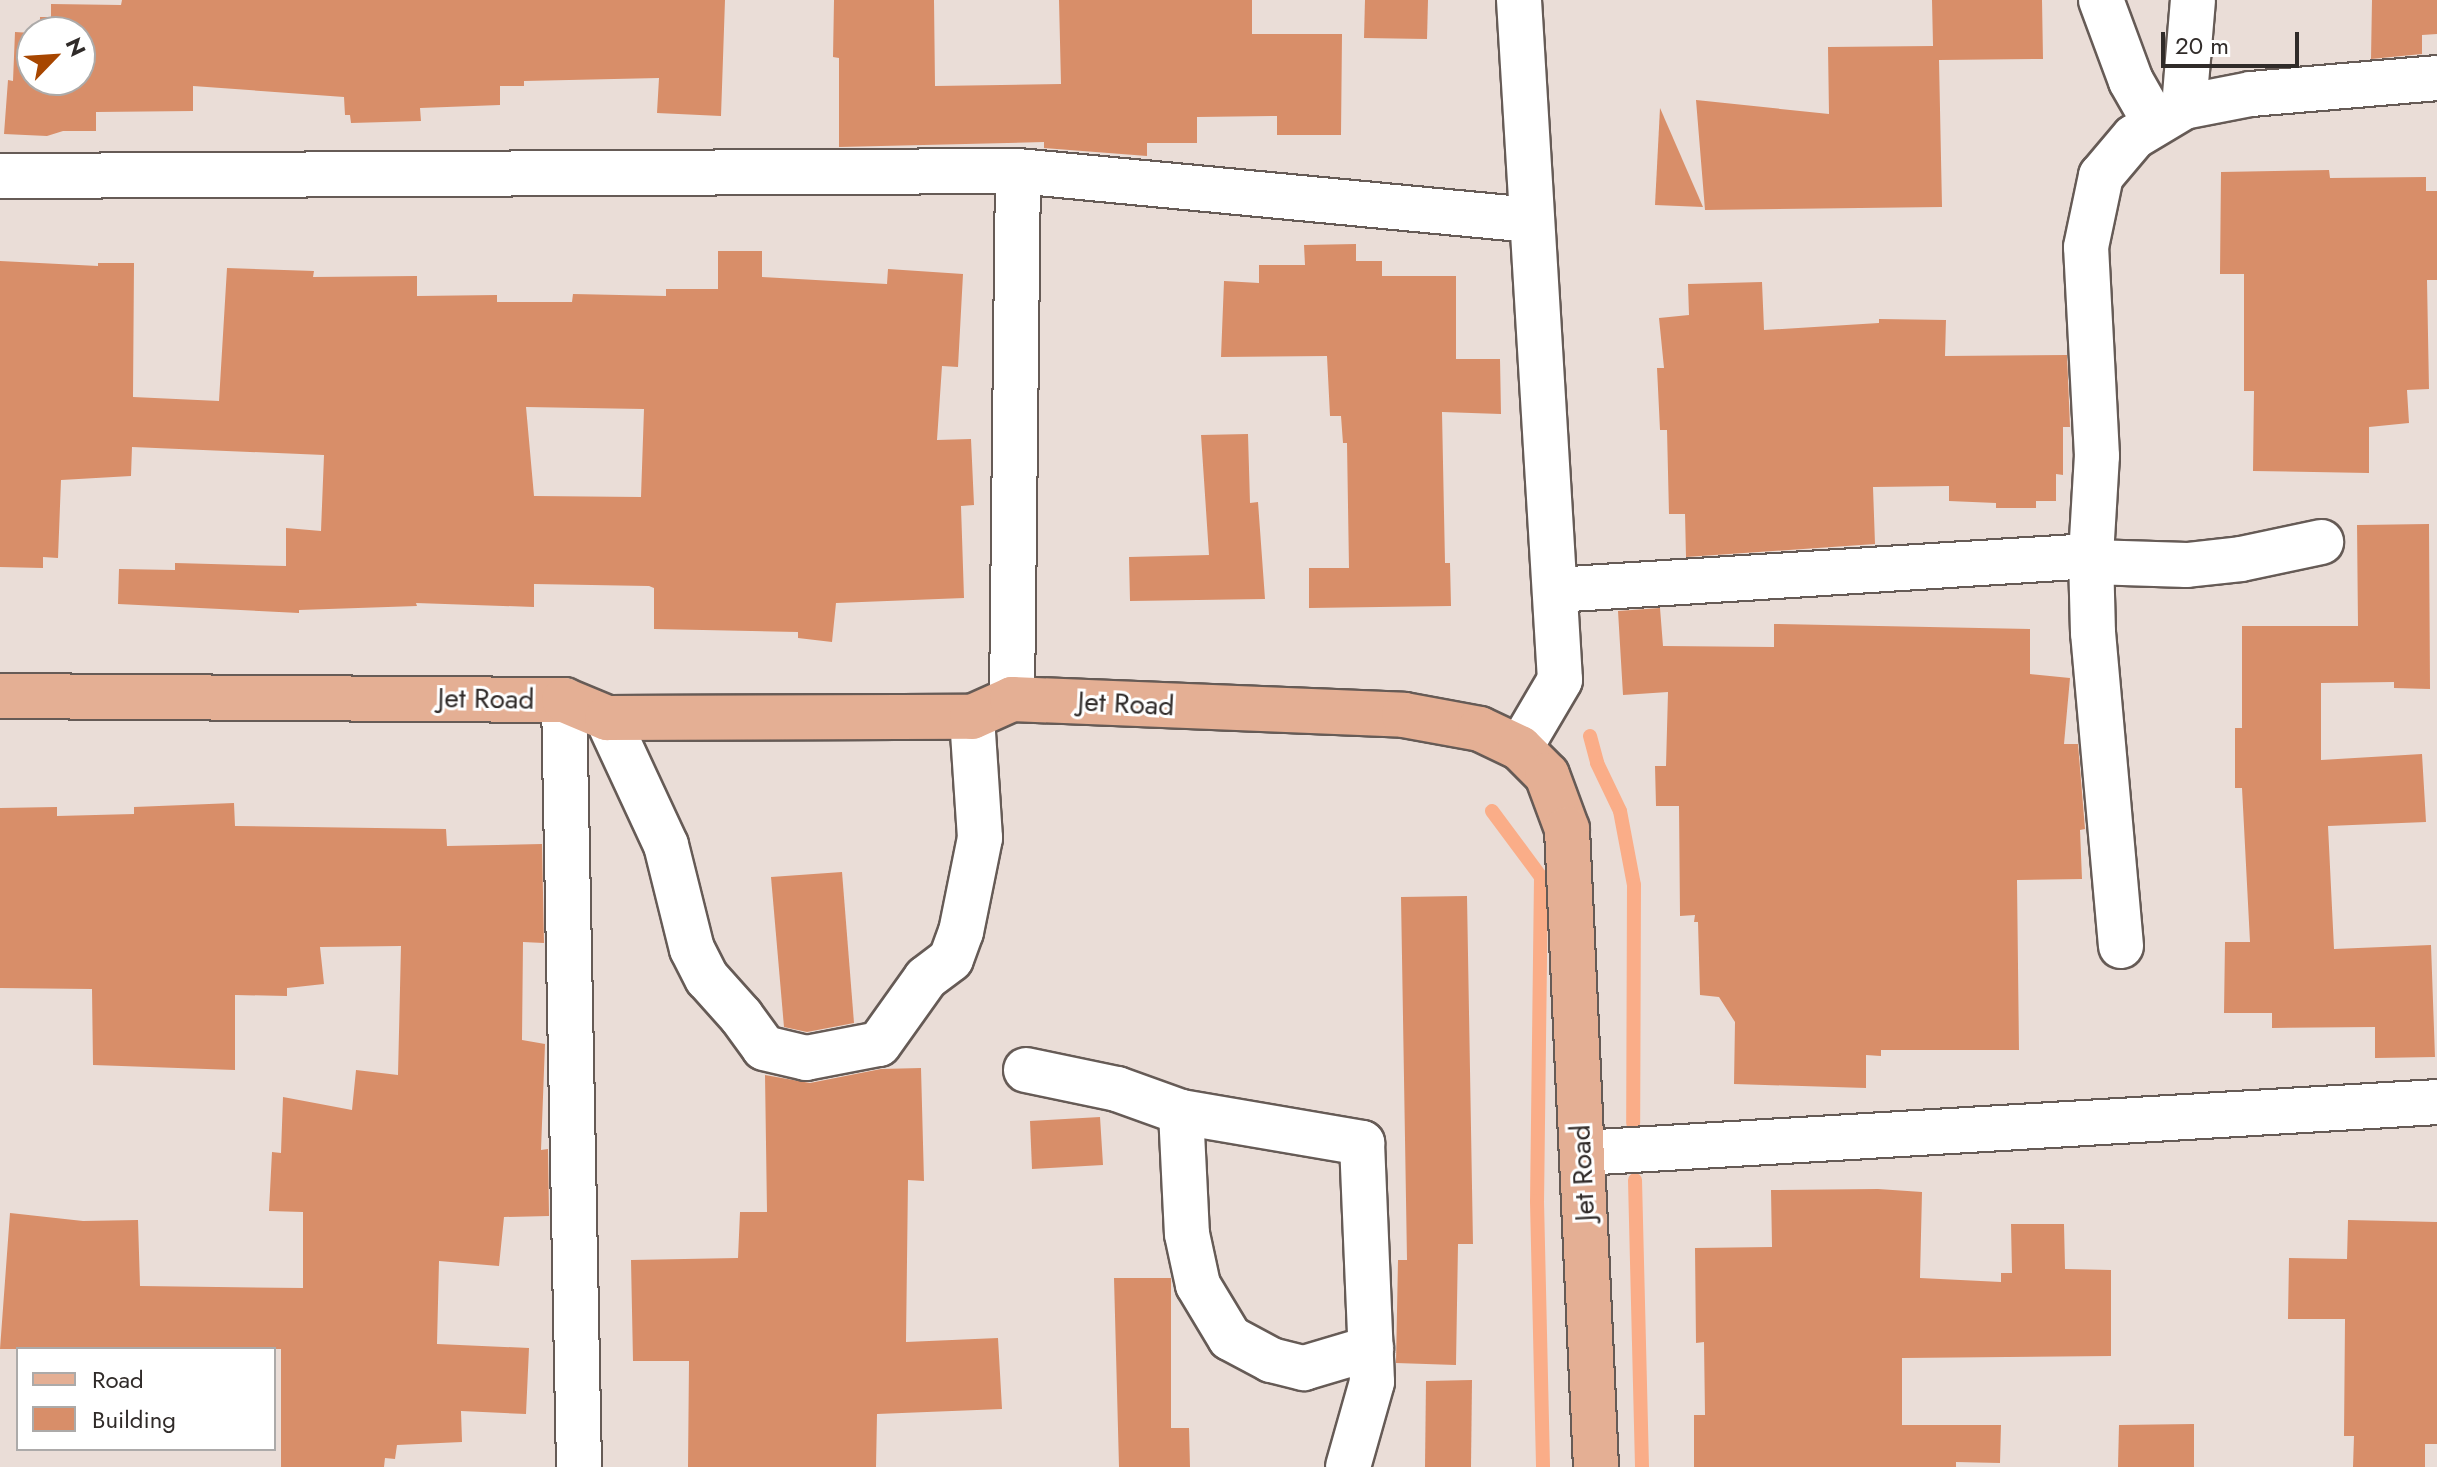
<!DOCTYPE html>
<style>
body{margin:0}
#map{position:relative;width:2437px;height:1467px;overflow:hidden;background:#eaddd7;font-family:Jost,sans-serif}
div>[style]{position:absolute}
.stream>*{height:14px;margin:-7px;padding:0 7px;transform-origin:7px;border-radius:7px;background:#faad88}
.building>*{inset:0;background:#d88e69}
.roads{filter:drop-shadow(2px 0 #665b56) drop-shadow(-2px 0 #665b56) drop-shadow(0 2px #665b56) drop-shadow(0 -2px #665b56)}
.minor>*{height:44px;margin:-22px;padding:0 22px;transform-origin:22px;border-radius:22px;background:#fff}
.major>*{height:44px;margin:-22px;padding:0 22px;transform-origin:22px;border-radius:22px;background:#e4af94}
span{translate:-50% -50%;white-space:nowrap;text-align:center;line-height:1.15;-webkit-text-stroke:6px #fff;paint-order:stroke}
.street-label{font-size:28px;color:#302b29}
.legend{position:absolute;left:16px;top:1347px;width:260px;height:104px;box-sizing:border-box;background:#fff;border:2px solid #acaaa9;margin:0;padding:10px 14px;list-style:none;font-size:24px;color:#302b29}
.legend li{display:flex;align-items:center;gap:16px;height:40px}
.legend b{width:40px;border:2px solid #acaaa9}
.north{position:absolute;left:16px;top:16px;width:80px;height:80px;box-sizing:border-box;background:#fff;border:2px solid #acaaa9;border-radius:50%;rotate:65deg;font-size:22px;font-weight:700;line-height:32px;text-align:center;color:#302b29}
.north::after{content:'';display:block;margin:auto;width:28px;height:36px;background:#a74600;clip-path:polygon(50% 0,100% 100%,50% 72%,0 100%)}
.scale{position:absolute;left:2161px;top:32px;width:138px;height:36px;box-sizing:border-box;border:4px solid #302b29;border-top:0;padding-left:10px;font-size:24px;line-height:28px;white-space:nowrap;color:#302b29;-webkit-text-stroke:6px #fff;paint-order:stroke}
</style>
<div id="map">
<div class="stream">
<i style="left:1590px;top:736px;width:28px;rotate:75deg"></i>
<i style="left:1597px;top:763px;width:53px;rotate:64.4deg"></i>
<i style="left:1620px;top:811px;width:75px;rotate:79.3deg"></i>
<i style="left:1634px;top:885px;width:238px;rotate:90.2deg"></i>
<i style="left:1492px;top:811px;width:82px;rotate:53.4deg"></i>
<i style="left:1541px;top:877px;width:324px;rotate:90.7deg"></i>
<i style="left:1537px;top:1201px;width:266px;rotate:88.7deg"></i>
<i style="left:1635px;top:1180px;width:287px;rotate:88.6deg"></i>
</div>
<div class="building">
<i style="clip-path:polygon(122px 0,725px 0,721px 116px,657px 113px,659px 78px,524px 81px,524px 86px,500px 86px,500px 105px,420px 108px,421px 121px,351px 123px,350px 115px,345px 115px,344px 97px,193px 86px,193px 111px,96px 112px,96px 131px,63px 131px,47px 136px,4px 134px,8px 80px,13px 81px,15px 32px,32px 33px,32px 80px,80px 80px,80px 32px,40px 32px,40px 17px,51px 17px,51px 4px,121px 5px)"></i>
<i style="clip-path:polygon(834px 0,934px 0,935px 86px,1061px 84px,1059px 0,1252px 0,1252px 34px,1342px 34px,1341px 135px,1277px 135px,1277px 116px,1197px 117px,1197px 143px,1147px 143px,1147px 156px,1044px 148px,1044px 142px,839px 147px,839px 58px,833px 57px)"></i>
<i style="clip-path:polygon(1365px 0,1428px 0,1427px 39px,1364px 38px)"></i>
<i style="clip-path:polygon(1932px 0,2042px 0,2043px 59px,1939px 60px,1942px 207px,1705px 210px,1696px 100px,1829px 114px,1828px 47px,1933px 46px)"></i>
<i style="clip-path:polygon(2372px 0,2437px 0,2437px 34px,2422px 35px,2422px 54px,2371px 59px)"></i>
<i style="clip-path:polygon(1660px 108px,1703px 207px,1655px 205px)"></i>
<i style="clip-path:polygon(2329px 170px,2330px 178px,2426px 177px,2426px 191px,2437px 191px,2437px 280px,2427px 280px,2429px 389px,2407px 390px,2409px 423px,2369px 427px,2369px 473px,2253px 471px,2254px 391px,2244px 391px,2244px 274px,2220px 274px,2221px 172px)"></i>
<i style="clip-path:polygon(1356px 244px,1356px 261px,1382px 261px,1382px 276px,1456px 276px,1456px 359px,1500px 359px,1501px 414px,1442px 412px,1445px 563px,1450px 563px,1451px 606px,1309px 608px,1309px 568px,1349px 568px,1347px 443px,1343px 443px,1341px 416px,1330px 416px,1327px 356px,1221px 357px,1224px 281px,1259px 283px,1259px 265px,1305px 265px,1304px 245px)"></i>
<i style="clip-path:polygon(evenodd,718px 251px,762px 251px,762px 277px,887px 284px,888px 269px,963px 274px,958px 367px,942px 366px,937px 440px,971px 439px,974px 505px,961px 506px,964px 598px,836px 603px,832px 642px,798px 638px,798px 632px,654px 629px,654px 588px,649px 586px,534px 584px,534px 607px,416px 603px,417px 606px,299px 610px,299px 613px,118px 604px,119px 569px,175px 570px,175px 563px,286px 566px,286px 528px,321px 531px,324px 455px,132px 447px,131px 476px,61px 480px,58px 558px,43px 557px,43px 568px,0 567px,0 261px,98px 266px,98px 263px,134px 263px,133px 397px,219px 401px,227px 268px,314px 271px,313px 277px,417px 276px,417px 296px,497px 295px,497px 302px,572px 302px,573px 294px,666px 296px,666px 289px,718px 289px,718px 251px,526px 407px,644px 409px,641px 497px,534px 496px,526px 407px)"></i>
<i style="clip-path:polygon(1762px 282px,1764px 330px,1879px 323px,1879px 319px,1946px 320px,1945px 356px,2067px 355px,2070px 427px,2063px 427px,2063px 475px,2056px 474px,2056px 501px,2036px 501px,2036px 508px,1996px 508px,1996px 503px,1949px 501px,1949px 486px,1873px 487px,1875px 544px,1686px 557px,1685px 514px,1669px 514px,1667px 430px,1660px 430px,1657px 368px,1664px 368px,1659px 318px,1689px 315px,1688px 284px)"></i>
<i style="clip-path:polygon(1248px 434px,1250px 503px,1258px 502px,1265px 599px,1130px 601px,1129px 557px,1209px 555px,1201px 435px)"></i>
<i style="clip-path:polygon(2429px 524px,2430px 689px,2394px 688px,2394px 682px,2321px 683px,2321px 760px,2422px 754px,2426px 822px,2328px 826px,2334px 949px,2431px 945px,2435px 1057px,2375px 1058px,2375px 1027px,2272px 1028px,2272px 1013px,2224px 1013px,2225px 942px,2250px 942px,2242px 788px,2235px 788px,2235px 728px,2242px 728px,2242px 626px,2358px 626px,2357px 525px)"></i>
<i style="clip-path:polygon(1660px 608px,1663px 646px,1774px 647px,1774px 624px,2030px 629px,2030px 674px,2070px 678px,2064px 744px,2078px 744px,2085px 829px,2080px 830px,2082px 879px,2017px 880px,2019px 1050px,1881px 1050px,1881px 1056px,1866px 1055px,1866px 1088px,1734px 1084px,1735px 1022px,1719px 997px,1700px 995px,1698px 922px,1694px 922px,1695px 915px,1680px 916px,1679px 806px,1656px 806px,1655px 766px,1666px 766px,1668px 692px,1623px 695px,1618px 611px)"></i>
<i style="clip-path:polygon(234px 803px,235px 826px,446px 829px,447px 846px,542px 844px,544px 943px,523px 942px,522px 1040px,545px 1044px,541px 1150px,548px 1149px,549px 1216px,504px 1217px,499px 1266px,439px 1261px,437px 1344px,529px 1348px,526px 1414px,461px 1411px,462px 1442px,397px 1445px,395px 1459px,385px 1458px,384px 1467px,281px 1467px,281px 1349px,0 1349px,10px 1213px,83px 1221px,138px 1220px,140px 1286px,303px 1288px,303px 1212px,269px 1211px,272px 1152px,281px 1153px,283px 1097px,352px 1110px,356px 1070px,398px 1075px,401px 946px,320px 947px,324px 984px,287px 988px,287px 996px,235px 995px,235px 1070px,93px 1065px,92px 989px,0 988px,0 808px,57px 807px,57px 816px,134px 814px,134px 807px)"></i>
<i style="clip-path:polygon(842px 872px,854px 1023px,807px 1032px,784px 1027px,771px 877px)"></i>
<i style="clip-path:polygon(1467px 896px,1473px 1244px,1458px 1244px,1456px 1365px,1396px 1363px,1398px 1260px,1407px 1260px,1401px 897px)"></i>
<i style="clip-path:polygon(921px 1068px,924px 1181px,908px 1180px,906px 1342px,998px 1338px,1002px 1409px,877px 1414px,876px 1467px,688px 1467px,689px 1361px,633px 1361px,631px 1260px,738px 1258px,740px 1212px,767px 1212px,765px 1075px,810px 1083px,881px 1069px)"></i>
<i style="clip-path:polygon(1100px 1117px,1103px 1165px,1032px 1169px,1030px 1121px)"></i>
<i style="clip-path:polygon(1878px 1189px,1922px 1192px,1920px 1278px,2001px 1282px,2001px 1273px,2012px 1273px,2011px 1224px,2064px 1224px,2065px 1269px,2111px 1270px,2111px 1356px,1902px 1358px,1902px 1425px,2001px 1425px,2000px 1463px,1956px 1462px,1956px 1467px,1694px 1467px,1694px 1415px,1705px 1415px,1704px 1342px,1696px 1343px,1695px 1248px,1772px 1247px,1771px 1190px)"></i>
<i style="clip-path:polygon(2348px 1220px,2437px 1222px,2437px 1444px,2425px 1444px,2425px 1467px,2353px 1467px,2354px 1436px,2344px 1436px,2345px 1319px,2288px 1319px,2289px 1258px,2347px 1259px)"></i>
<i style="clip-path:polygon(1114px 1278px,1171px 1278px,1171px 1428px,1189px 1428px,1190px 1467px,1119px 1467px)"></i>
<i style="clip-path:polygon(1472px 1380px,1471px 1467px,1425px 1467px,1426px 1381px)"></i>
<i style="clip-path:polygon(2194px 1424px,2194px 1467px,2118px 1467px,2119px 1425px)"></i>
</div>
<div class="roads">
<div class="minor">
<i style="left:1519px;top:0;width:681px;rotate:86.55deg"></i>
<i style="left:1560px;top:680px;width:79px;rotate:120.5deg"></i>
<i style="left:2101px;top:0;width:86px;rotate:69.7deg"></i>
<i style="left:2131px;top:81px;width:48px;rotate:60.3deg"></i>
<i style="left:2184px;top:107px;width:107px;rotate:-85.2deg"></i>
<i style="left:0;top:176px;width:1018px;rotate:-0.28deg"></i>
<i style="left:1018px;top:171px;width:515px;rotate:5.46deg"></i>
<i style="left:2091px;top:562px;width:96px;rotate:1.8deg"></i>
<i style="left:2187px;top:565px;width:54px;rotate:-6.3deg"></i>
<i style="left:2241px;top:559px;width:82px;rotate:-12deg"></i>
<i style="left:1555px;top:590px;width:537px;rotate:-3.63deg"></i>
<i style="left:1012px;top:699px;width:528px;rotate:-89.35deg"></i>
<i style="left:564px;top:700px;width:767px;rotate:88.88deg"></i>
<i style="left:607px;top:718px;width:140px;rotate:65.1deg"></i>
<i style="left:666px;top:845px;width:107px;rotate:76deg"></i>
<i style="left:692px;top:949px;width:33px;rotate:63deg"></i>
<i style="left:707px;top:978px;width:51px;rotate:48.2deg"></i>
<i style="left:741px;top:1016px;width:39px;rotate:54deg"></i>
<i style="left:764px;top:1048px;width:43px;rotate:13.4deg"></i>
<i style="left:806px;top:1058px;width:74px;rotate:-10.9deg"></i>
<i style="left:879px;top:1044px;width:81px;rotate:-54.5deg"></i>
<i style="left:926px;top:978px;width:31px;rotate:-37deg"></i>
<i style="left:951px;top:959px;width:29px;rotate:-70deg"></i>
<i style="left:961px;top:932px;width:96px;rotate:-78.6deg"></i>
<i style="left:980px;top:838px;width:121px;rotate:-93.8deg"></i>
<i style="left:2121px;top:946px;width:314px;rotate:-95.1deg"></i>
<i style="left:2093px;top:633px;width:77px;rotate:-91.5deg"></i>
<i style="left:2091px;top:556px;width:100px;rotate:-86.6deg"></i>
<i style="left:2097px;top:456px;width:209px;rotate:-93deg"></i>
<i style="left:2086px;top:247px;width:73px;rotate:-78.1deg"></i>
<i style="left:2101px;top:176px;width:51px;rotate:-49.8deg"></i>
<i style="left:2134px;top:137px;width:58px;rotate:-31deg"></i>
<i style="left:2184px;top:107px;width:68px;rotate:-11deg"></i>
<i style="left:2251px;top:94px;width:187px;rotate:-4.9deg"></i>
<i style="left:1026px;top:1070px;width:93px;rotate:11.8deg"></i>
<i style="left:1117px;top:1089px;width:68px;rotate:19.8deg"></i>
<i style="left:1181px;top:1112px;width:184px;rotate:9.7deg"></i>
<i style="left:1362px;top:1143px;width:239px;rotate:87.6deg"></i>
<i style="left:1372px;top:1382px;width:88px;rotate:105.8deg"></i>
<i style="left:1181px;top:1112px;width:122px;rotate:87.2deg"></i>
<i style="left:1187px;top:1234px;width:52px;rotate:77.8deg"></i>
<i style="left:1198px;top:1285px;width:62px;rotate:58.9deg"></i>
<i style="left:1230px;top:1338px;width:47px;rotate:28.2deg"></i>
<i style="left:1271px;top:1360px;width:34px;rotate:14deg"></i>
<i style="left:1304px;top:1368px;width:70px;rotate:-16.6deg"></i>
<i style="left:1582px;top:1153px;width:857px;rotate:-3.41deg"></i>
</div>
<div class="major">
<i style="left:0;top:696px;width:564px;rotate:0.41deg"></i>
<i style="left:564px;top:700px;width:47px;rotate:22.7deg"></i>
<i style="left:607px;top:718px;width:365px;rotate:-0.2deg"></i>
<i style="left:972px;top:717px;width:44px;rotate:-24.2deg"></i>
<i style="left:1012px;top:699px;width:392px;rotate:2.3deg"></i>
<i style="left:1404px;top:715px;width:77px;rotate:10.4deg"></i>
<i style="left:1480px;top:729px;width:44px;rotate:25.4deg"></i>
<i style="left:1520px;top:748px;width:38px;rotate:45deg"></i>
<i style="left:1547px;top:775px;width:58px;rotate:69.7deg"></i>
<i style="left:1567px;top:829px;width:639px;rotate:87.4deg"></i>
</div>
</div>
<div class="street-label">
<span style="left:486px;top:699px;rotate:1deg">Jet Road</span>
<span style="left:1126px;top:704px;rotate:3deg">Jet Road</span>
<span style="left:1583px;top:1173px;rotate:-93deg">Jet Road</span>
</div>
<ul class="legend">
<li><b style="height:10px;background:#e4af94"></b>Road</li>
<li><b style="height:22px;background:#d88e69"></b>Building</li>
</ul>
<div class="north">N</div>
<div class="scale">20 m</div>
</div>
